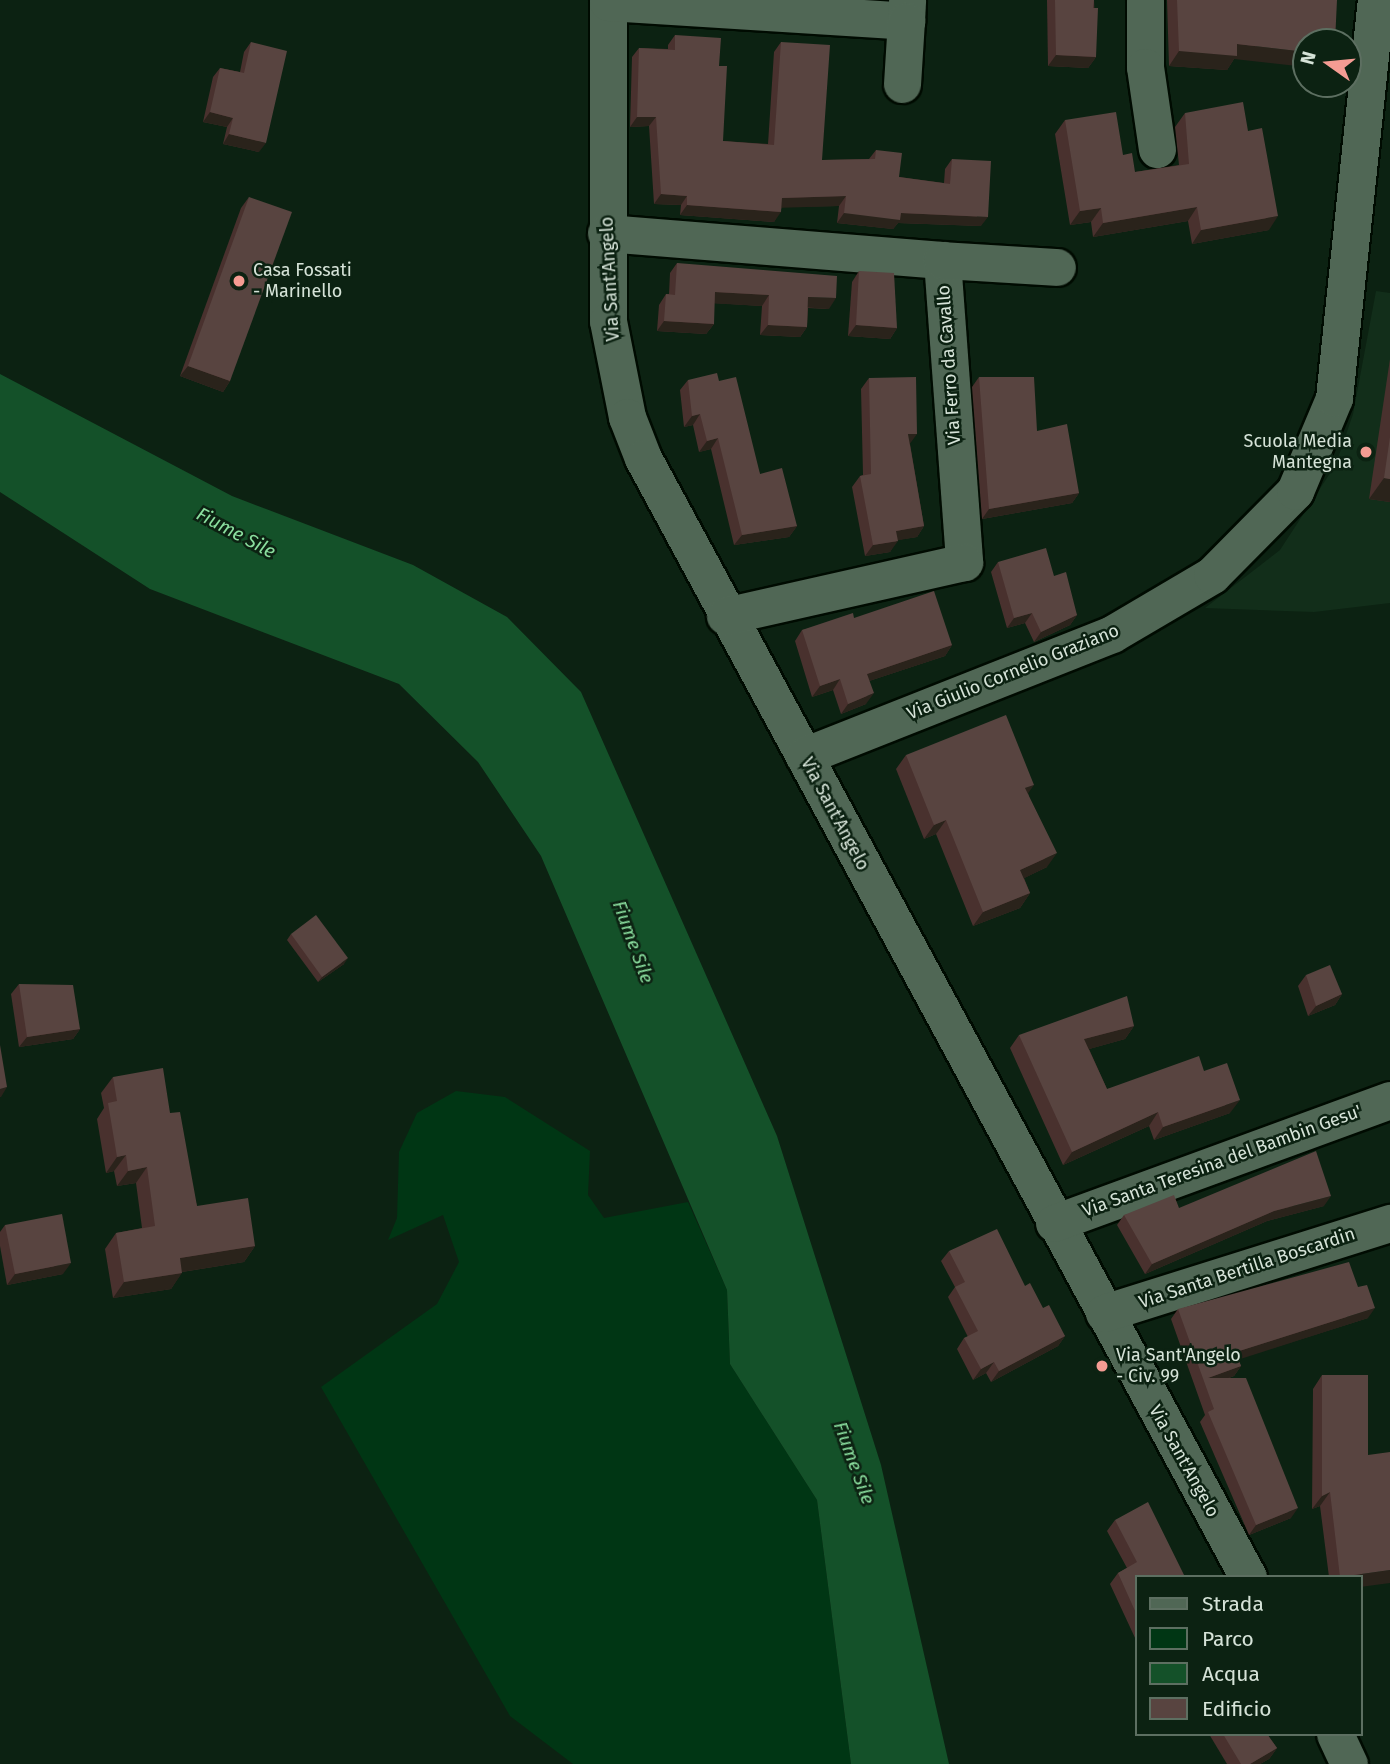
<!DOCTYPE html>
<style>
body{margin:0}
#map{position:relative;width:1390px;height:1764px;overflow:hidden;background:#0c2212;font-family:"Fira Sans",sans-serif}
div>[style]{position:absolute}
.built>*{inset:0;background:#122e1a}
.green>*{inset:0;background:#003614}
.water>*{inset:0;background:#145129}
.roads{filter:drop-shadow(2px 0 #000b01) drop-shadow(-2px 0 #000b01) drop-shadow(0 2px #000b01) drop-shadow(0 -2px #000b01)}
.minor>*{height:37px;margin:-18.5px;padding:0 18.5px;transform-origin:18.5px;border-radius:18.5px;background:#506755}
.wall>*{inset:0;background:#49312e}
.shaded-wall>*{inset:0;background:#2a231b}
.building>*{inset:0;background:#584440}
.dots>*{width:19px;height:19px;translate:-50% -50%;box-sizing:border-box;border:4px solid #0c2212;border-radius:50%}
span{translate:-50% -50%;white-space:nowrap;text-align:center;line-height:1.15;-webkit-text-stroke:5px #0c2212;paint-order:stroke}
.poi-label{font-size:18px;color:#d6e3d8}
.left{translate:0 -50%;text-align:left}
.right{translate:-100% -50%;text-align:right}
.street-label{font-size:18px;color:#d6e3d8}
.water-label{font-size:19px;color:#8ade9e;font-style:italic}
.legend{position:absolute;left:1135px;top:1575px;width:228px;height:161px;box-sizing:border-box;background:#0c2212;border:2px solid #5d6f61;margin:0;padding:9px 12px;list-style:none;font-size:21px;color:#d6e3d8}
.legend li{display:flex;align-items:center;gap:14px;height:35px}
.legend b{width:35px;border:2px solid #5d6f61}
.north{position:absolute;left:1292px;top:28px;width:70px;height:70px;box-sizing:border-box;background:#0c2212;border:2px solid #5d6f61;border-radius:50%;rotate:285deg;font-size:19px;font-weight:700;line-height:28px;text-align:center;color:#d6e3d8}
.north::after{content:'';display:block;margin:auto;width:24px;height:32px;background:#f59c93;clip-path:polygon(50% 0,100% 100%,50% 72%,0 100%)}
</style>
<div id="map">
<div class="built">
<i style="clip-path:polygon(1376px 291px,1390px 293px,1390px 603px,1314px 612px,1205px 608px,1280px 550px,1336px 464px,1353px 414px)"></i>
</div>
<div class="green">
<i style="clip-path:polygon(456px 1091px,505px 1097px,590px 1151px,588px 1195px,604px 1218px,688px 1202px,727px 1290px,730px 1364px,817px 1500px,851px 1764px,573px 1764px,510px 1716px,321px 1387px,437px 1304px,459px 1262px,443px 1215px,388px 1240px,397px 1218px,399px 1152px,417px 1113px)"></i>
</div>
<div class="water">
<i style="clip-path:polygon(0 374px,232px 496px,413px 565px,507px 617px,581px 692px,777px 1136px,881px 1465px,949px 1764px,851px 1764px,817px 1500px,730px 1364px,727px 1290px,541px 856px,478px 762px,399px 684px,150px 589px,0 492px)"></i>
</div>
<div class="roads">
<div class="minor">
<i style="left:608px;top:0;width:321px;rotate:90deg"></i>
<i style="left:608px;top:321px;width:98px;rotate:78.8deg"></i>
<i style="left:627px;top:417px;width:44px;rotate:68.7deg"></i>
<i style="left:643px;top:458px;width:1272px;rotate:61.6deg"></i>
<i style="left:1145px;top:0;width:67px;rotate:90deg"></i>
<i style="left:1145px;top:67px;width:83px;rotate:81.7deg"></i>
<i style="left:608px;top:2px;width:299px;rotate:3.6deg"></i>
<i style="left:906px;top:21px;width:21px;rotate:-87deg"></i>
<i style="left:902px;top:84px;width:63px;rotate:-86.4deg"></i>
<i style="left:606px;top:233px;width:337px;rotate:4.6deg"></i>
<i style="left:942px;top:260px;width:303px;rotate:85.8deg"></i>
<i style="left:964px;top:562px;width:245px;rotate:167.3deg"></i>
<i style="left:942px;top:260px;width:115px;rotate:3.5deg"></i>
<i style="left:804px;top:756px;width:331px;rotate:-21.6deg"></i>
<i style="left:1112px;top:634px;width:116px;rotate:-30.5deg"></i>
<i style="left:1212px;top:575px;width:118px;rotate:-45.3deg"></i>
<i style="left:1295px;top:491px;width:101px;rotate:-67.2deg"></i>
<i style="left:1334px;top:398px;width:400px;rotate:-84deg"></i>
<i style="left:1054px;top:1223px;width:358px;rotate:-20.1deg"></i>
<i style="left:1104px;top:1313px;width:300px;rotate:-17.5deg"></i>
<i style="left:1335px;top:1734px;width:33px;rotate:65deg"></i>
</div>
</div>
<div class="wall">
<i style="clip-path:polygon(1047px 0,1094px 0,1096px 57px,1088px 68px,1048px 66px)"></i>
<i style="clip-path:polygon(1167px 0,1337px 0,1234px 59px,1227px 70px,1169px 66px)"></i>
<i style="clip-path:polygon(675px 35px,719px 66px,723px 141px,768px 144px,774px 52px,781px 42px,822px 160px,869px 159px,876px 150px,899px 177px,944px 183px,945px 169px,952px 159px,981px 226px,898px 223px,893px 229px,837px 223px,839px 206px,782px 207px,774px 222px,680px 215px,681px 205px,654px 204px,649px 126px,630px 127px,632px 57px,639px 48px,668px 49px,668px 45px)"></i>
<i style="clip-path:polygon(251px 42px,259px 152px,223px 144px,227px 127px,203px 122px,213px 77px,220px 68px,240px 72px,244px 52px)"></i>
<i style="clip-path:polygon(1185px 113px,1248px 131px,1269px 230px,1192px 244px,1188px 221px,1093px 237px,1091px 222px,1070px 225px,1055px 134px,1065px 120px,1123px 155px,1135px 172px,1179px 165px,1175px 127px)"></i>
<i style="clip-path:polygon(249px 197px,230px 381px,223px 392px,180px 376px,241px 208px)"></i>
<i style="clip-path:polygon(677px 263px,829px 309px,808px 308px,807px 327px,800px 337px,760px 335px,762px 306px,714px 303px,714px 324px,706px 334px,657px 331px,659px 305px,666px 294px,669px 294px,670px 273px)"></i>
<i style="clip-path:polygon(859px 271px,897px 328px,890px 339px,848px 336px,852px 282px)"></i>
<i style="clip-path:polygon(1390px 359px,1390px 502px,1369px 499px)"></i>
<i style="clip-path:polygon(979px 377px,1037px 431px,1079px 493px,1072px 503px,982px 519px,972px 387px)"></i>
<i style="clip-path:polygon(869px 378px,910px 444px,924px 526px,917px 537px,897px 540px,890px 552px,865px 556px,852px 487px,860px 476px,863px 475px,861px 389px)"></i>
<i style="clip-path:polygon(688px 380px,719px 381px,760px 474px,797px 526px,789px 537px,734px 545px,711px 449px,699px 452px,693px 425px,684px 427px,680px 390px)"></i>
<i style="clip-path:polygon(998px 562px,1054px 576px,1077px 615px,1070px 625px,1034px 642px,1025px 623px,1007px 628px,991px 572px)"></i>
<i style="clip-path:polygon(854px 618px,952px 645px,945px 656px,869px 681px,866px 704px,841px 714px,833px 690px,812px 697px,795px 641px,802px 630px)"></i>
<i style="clip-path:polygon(906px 755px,1028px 793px,1047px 867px,1024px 878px,1030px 893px,1020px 908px,973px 926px,936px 834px,924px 839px,896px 769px)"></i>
<i style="clip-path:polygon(291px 934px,344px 964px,318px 982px,287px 940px)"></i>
<i style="clip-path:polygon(1306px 975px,1342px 994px,1335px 1005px,1308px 1016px,1298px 986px)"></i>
<i style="clip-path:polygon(19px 984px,80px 1029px,73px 1039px,19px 1047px,11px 994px)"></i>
<i style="clip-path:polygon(1134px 1026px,1125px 1039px,1089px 1049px,1107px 1089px,1204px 1071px,1230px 1113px,1154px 1140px,1149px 1126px,1063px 1165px,1010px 1048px,1019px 1035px)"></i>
<i style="clip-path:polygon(113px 1077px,170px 1113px,197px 1206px,255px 1246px,244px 1262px,182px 1272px,171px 1289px,113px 1298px,105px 1249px,116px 1233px,142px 1228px,136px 1183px,117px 1186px,114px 1171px,106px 1173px,97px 1119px,104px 1108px,101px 1093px)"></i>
<i style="clip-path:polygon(1324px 1206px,1267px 1221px,1145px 1274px,1117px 1225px,1124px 1215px,1179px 1208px)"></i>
<i style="clip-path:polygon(5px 1225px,63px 1274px,7px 1285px,0 1246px,0 1232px)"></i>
<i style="clip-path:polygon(949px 1251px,1025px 1286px,1065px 1336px,1058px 1346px,991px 1382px,986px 1373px,973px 1380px,957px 1349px,964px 1338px,968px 1337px,948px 1297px,955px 1287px,941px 1261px)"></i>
<i style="clip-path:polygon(1178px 1309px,1368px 1318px,1238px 1359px,1241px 1366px,1234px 1376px,1229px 1378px,1291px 1518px,1249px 1535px,1200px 1422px,1205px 1415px,1171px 1319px)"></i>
<i style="clip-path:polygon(1322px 1375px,1368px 1455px,1360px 1577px,1329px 1577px,1320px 1506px,1312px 1509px,1313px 1389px)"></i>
<i style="clip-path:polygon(1115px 1520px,1185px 1577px,1136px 1577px,1136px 1640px,1110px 1584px,1118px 1573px,1127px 1568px,1107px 1531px)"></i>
<i style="clip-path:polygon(1209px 1734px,1267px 1734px,1277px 1748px,1269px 1759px,1260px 1764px,1227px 1764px)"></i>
</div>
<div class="shaded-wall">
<i style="clip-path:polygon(1237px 44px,1306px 52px,1306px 67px,1234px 59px,1227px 70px,1169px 66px,1179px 51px)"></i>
<i style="clip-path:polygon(1056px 55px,1096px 57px,1088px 68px,1048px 66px)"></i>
<i style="clip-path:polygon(210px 112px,233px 118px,227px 127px,203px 122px)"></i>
<i style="clip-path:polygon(637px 117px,656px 117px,649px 126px,630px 127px)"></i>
<i style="clip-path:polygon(229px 134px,266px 143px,259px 152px,223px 144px)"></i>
<i style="clip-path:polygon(661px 194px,687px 196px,681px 205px,654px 204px)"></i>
<i style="clip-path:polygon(846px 196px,839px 206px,775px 208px,782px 198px)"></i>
<i style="clip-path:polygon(687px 205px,781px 212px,774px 222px,680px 215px)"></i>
<i style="clip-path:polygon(1197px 207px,1188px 221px,1093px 237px,1103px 223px)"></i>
<i style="clip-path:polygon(1101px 208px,1091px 222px,1070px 225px,1080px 211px)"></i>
<i style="clip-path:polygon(844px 213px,901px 213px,988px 217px,981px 226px,898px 223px,893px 229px,837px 223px)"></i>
<i style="clip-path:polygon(1278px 216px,1269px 230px,1192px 244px,1201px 230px)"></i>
<i style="clip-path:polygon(715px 292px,769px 295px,762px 306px,707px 303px)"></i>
<i style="clip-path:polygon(808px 297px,836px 298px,829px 309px,801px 307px)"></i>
<i style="clip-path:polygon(664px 321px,714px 324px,706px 334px,657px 331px)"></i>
<i style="clip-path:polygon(768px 325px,807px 327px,800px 337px,760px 335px)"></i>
<i style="clip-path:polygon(856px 325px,897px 328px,890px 339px,848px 336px)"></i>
<i style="clip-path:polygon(188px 366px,230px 381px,223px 392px,180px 376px)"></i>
<i style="clip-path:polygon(700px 414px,693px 425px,684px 427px,692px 416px)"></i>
<i style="clip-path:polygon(908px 434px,917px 434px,909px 445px)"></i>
<i style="clip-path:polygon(718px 438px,711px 449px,699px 452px,707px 441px)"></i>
<i style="clip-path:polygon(1384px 478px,1390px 479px,1390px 502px,1369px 499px)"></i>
<i style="clip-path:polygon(1079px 493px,1072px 503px,982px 519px,989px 509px)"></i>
<i style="clip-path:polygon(797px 526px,789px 537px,734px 545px,742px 535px)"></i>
<i style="clip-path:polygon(924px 526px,917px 537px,888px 542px,896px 531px)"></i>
<i style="clip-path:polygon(898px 541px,890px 552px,865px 556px,873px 545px)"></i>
<i style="clip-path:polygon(1032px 613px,1025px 623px,1007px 628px,1014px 618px)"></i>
<i style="clip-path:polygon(1077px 615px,1070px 625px,1034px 642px,1041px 632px)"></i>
<i style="clip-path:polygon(952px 645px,945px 656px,860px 684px,867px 674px)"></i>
<i style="clip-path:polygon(840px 679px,833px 690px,812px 697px,820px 686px)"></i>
<i style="clip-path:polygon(874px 693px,866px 704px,841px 714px,848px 704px)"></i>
<i style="clip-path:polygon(1034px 785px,1024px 799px,1025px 788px)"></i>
<i style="clip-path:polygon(946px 820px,936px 834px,924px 839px,934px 825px)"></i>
<i style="clip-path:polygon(1057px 853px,1047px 867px,1010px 885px,1020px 870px)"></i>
<i style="clip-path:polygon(1030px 893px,1020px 908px,973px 926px,983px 912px)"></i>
<i style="clip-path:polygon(348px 958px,344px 964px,318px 982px,322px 977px)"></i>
<i style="clip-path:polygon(1342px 994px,1335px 1005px,1308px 1016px,1316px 1006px)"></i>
<i style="clip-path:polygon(1134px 1026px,1125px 1039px,1075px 1053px,1084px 1039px)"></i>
<i style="clip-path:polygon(80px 1029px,73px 1039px,19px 1047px,27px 1037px)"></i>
<i style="clip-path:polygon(7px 1087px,1px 1097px,0 1097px,0 1089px)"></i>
<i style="clip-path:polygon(1240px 1100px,1230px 1113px,1154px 1140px,1163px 1127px)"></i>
<i style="clip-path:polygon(1158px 1112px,1149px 1126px,1063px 1165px,1072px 1152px)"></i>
<i style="clip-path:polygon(126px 1155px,114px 1171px,106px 1173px,117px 1157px)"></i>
<i style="clip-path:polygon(147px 1167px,136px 1183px,117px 1186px,128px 1171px)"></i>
<i style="clip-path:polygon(1331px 1196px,1324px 1206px,1267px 1221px,1145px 1274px,1152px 1264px,1274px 1211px)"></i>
<i style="clip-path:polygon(255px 1246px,244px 1262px,169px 1274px,180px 1258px)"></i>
<i style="clip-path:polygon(71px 1263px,63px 1274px,7px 1285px,15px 1274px)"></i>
<i style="clip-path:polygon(182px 1273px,171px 1289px,113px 1298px,124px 1282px)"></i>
<i style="clip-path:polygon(1375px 1308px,1368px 1318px,1228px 1363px,1236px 1352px)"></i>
<i style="clip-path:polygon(1065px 1336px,1058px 1346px,991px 1382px,999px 1371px)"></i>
<i style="clip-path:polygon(994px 1362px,986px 1373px,973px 1380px,981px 1369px)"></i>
<i style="clip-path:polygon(1241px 1366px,1234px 1376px,1206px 1386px,1208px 1378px)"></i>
<i style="clip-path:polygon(1330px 1492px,1320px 1506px,1312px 1509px,1322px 1496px)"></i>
<i style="clip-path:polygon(1298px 1508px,1291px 1518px,1249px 1535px,1256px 1525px)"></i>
<i style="clip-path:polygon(1390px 1570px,1390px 1583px,1360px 1587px,1360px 1577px,1340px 1577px)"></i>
<i style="clip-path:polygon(1277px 1748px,1269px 1759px,1260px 1764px,1250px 1764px)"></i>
</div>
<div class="building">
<i style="clip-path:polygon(1055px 0,1094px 0,1093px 8px,1098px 8px,1096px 57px,1056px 55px)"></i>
<i style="clip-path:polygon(1177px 0,1337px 0,1335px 42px,1306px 42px,1306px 52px,1237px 44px,1237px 56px,1179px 51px)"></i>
<i style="clip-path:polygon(675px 35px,721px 38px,719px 66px,727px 66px,723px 141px,774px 145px,781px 42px,830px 45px,822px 160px,875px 159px,876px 150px,902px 153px,899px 177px,950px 184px,952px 159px,991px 161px,988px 217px,901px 213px,900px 220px,844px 213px,846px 196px,782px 198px,781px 212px,687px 205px,687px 196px,661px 194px,656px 117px,637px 117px,639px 48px,675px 50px)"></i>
<i style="clip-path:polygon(251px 42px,287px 51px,266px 143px,229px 134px,233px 118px,210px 112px,220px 68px,244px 73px)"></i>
<i style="clip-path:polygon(1243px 102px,1248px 131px,1262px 128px,1278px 216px,1201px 230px,1197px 207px,1103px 223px,1101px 208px,1080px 211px,1065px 120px,1116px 112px,1123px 155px,1132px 153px,1135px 172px,1189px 164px,1185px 113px)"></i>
<i style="clip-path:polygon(249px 197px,292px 212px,230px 381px,188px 366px)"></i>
<i style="clip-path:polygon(677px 263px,837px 276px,836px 298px,808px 297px,807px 327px,768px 325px,769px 295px,715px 292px,714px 324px,664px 321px,666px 294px,675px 295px)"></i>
<i style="clip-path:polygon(859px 271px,894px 273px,897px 328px,856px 325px)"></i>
<i style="clip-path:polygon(717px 373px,719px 381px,736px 377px,760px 474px,782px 468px,797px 526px,742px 535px,718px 438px,707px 441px,700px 414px,692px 416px,688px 380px)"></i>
<i style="clip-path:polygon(916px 377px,917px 434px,908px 434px,924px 526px,896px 531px,898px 541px,873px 545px,860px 476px,871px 474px,869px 378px)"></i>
<i style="clip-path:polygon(979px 377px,1034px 377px,1037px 431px,1067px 424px,1079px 493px,989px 509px)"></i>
<i style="clip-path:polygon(1390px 437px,1390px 479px,1384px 478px)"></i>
<i style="clip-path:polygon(1046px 548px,1054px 576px,1066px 572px,1077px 615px,1041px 632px,1032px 613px,1014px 618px,998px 562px)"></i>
<i style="clip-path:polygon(934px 591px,952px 645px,867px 674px,874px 693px,848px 704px,840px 679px,820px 686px,802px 630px,853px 613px,854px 618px)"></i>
<i style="clip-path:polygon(1006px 715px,1034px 785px,1025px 788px,1057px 853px,1020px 870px,1030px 893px,983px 912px,946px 820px,934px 825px,906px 755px)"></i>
<i style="clip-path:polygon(316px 915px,348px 958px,322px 977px,291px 934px)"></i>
<i style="clip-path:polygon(1330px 965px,1342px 994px,1316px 1006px,1306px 975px)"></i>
<i style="clip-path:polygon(19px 984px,73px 985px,80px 1029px,27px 1037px)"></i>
<i style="clip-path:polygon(1127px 996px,1134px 1026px,1084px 1039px,1107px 1089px,1199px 1056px,1204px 1071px,1227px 1063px,1240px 1100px,1163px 1127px,1158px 1112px,1072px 1152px,1019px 1035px)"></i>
<i style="clip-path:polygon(0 1045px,7px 1087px,0 1089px)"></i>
<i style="clip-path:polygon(163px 1068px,170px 1113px,180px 1112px,197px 1206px,248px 1198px,255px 1246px,180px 1258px,182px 1273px,124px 1282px,116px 1233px,155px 1226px,147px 1167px,128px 1171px,126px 1155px,117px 1157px,108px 1103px,117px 1101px,113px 1077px)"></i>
<i style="clip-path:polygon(1316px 1151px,1331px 1196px,1274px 1211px,1152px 1264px,1124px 1215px,1174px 1195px,1179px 1208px)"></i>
<i style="clip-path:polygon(62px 1214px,71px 1263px,15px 1274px,5px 1225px)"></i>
<i style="clip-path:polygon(997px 1229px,1025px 1286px,1030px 1283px,1043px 1308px,1049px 1305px,1065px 1336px,999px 1371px,994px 1362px,981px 1369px,964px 1338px,978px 1331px,955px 1287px,965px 1282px,949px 1251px)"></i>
<i style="clip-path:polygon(1349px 1262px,1358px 1287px,1367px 1285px,1375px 1308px,1236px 1352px,1241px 1366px,1208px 1378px,1246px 1378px,1298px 1508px,1256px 1525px,1208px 1412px,1214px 1409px,1178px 1309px)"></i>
<i style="clip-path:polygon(1322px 1375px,1368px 1375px,1368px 1455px,1390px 1452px,1390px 1570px,1340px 1577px,1330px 1492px,1322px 1496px)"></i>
<i style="clip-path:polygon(1148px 1502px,1185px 1577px,1136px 1577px,1136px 1613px,1118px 1573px,1137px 1562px,1115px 1520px)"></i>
<i style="clip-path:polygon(1223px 1734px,1267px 1734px,1277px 1748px,1250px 1764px,1241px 1764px)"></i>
</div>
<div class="dots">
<i style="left:239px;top:281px;background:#f59c93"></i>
<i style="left:1366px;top:452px;background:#f59c93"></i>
<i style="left:1102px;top:1366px;background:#f59c93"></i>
</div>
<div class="poi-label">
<span class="left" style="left:253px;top:281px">Casa Fossati<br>- Marinello</span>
<span class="right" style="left:1352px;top:452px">Scuola Media<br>Mantegna</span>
<span class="left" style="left:1116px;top:1366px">Via Sant'Angelo<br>- Civ. 99</span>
</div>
<div class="street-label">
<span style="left:610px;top:279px;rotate:-93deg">Via Sant'Angelo</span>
<span style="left:949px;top:365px;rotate:-94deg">Via Ferro da Cavallo</span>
<span style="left:1013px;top:672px;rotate:-22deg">Via Giulio Cornelio Graziano</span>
<span style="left:835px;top:814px;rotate:62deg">Via Sant'Angelo</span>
<span style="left:1222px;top:1161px;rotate:-20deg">Via Santa Teresina del Bambin Gesu'</span>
<span style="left:1247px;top:1268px;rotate:-18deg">Via Santa Bertilla Boscardin</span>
<span style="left:1184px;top:1461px;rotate:61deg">Via Sant'Angelo</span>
</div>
<div class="water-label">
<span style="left:236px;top:533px;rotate:28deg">Fiume Sile</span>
<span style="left:633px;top:942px;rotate:70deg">Fiume Sile</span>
<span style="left:854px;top:1463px;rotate:70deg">Fiume Sile</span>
</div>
<ul class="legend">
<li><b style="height:9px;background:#506755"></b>Strada</li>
<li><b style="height:19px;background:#003614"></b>Parco</li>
<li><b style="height:19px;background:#145129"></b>Acqua</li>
<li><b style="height:19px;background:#584440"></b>Edificio</li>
</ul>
<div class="north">N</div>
</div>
